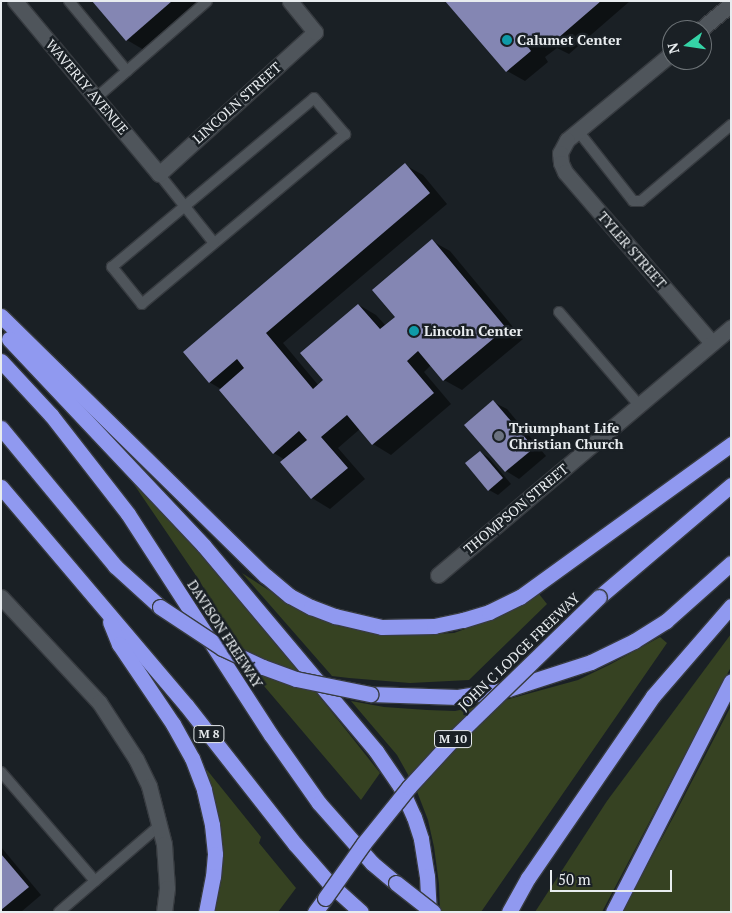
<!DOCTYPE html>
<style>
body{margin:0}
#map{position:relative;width:732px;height:913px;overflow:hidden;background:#1a2025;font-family:"PT Serif",serif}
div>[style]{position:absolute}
.green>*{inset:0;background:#364222}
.shadow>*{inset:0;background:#0007}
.building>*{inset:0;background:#8486b3}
.roads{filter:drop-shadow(1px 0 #373b40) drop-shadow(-1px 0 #373b40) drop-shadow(0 1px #373b40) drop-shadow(0 -1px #373b40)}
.lane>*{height:10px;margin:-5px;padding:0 5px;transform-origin:5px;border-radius:5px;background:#4f555b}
.street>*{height:15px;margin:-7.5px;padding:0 7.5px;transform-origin:7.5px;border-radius:7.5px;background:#4f555b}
.highway>*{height:15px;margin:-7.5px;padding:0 7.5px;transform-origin:7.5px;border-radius:7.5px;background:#9099f0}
.bridges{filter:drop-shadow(1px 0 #373b40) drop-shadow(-1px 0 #373b40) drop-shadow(0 1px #373b40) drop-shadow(0 -1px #373b40)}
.highway-bridge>*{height:15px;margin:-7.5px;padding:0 7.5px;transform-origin:7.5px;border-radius:7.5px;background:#9099f0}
.dots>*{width:14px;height:14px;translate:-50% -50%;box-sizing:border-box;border:2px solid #1a2025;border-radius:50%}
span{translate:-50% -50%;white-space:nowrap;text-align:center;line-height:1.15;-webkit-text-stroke:5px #1a2025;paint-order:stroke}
.shield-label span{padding:1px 4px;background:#1a2025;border:1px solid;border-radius:4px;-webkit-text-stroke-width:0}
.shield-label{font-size:12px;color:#e8ecef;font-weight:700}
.poi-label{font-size:14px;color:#e8ecef;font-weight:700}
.left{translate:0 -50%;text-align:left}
.street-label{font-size:14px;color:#e8ecef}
.frame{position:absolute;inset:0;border:2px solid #e8ecef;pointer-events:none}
.north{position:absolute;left:662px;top:20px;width:50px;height:50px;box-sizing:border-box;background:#1a2025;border:1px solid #6c7276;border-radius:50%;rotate:256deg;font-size:14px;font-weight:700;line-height:20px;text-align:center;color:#e8ecef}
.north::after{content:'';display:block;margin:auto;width:18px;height:22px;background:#35d4a7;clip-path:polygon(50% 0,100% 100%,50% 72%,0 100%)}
.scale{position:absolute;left:550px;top:870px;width:122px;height:22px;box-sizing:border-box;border:2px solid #e8ecef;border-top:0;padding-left:6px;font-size:15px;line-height:18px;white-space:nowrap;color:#e8ecef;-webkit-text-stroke:4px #1a2025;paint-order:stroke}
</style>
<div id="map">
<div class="green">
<i style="clip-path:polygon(136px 479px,263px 625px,380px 773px,361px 800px,253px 673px,199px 580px,133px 483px)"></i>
<i style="clip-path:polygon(242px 573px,303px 612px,338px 626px,389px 636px,454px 633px,504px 615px,539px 594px,547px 604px,469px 680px,410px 683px,349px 678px,332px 676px)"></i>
<i style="clip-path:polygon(731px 634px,731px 667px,602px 912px,535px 912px,607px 801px)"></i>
<i style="clip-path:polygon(660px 637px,667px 643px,481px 912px,440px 912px,439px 884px,434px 847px,428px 820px,416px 789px,397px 755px,351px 701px,384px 707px,427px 710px,455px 711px,498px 702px,578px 680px,611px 664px)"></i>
<i style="clip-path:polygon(731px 706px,731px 912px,622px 912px,675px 814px)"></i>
<i style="clip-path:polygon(207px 770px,261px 837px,259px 843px,296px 888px,278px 912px,212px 912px,203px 773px)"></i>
</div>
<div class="shadow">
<i style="clip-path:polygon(93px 1px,201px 1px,144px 50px,127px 40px)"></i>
<i style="clip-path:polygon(447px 1px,630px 1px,569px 54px,557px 48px,545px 57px,548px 62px,525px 81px,507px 71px)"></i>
<i style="clip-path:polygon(405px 165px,423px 175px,447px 204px,283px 343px,319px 386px,325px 380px,359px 305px,376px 315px,386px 326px,397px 317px,432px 241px,450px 251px,523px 339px,462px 390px,444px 380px,431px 365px,424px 372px,451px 404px,391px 455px,373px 444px,360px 429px,338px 448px,365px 479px,330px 509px,312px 498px,282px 462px,285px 460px,274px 453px,221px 389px,209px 382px)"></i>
<i style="clip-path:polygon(493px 402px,507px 409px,546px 456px,519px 479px,506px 471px)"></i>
<i style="clip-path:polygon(480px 452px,489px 458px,511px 484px,498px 495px,489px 490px)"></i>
<i style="clip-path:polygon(1px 847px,41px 895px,21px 912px,1px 912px)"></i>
</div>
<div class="building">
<i style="clip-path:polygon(92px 1px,172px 1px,126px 41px)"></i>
<i style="clip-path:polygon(445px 1px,601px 1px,550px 45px,542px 36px,528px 47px,531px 51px,506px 72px)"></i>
<i style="clip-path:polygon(405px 163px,430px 193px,266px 333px,313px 389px,323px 380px,300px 353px,358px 304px,380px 329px,395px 317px,372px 290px,432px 239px,506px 328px,443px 381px,418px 351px,407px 361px,434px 393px,372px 445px,347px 415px,321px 437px,348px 468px,311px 499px,280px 462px,307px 440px,299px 431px,273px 454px,219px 390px,244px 368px,237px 359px,209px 383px,183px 352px)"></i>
<i style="clip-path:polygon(493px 400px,534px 448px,505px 472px,464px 425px)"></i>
<i style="clip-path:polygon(480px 451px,503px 478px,488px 491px,465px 463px)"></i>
<i style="clip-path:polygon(1px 854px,29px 887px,1px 910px)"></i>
</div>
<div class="roads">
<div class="lane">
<i style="left:69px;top:1px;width:91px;rotate:50.4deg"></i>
<i style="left:96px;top:98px;width:147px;rotate:-41.1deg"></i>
<i style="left:314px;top:98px;width:48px;rotate:49.3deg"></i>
<i style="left:345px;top:134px;width:265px;rotate:140.1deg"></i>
<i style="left:142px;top:304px;width:48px;rotate:-129deg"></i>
<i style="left:112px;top:267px;width:263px;rotate:-39.9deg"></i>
<i style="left:578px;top:131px;width:89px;rotate:51.8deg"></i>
<i style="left:633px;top:201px;width:8px"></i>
<i style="left:641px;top:201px;width:118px;rotate:-40.2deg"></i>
<i style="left:159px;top:174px;width:88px;rotate:51.4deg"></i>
<i style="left:559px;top:312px;width:123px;rotate:49.3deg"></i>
<i style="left:1px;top:772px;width:144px;rotate:49.2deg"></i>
<i style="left:59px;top:912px;width:133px;rotate:-40.7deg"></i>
</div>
<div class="street">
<i style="left:15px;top:1px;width:225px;rotate:50.2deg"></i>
<i style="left:159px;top:174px;width:211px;rotate:-42.3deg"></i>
<i style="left:315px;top:32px;width:40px;rotate:-129deg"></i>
<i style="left:700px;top:30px;width:40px;rotate:-40deg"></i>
<i style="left:672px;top:53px;width:136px;rotate:140.4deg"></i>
<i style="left:567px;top:140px;width:15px;rotate:118deg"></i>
<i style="left:560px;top:153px;width:10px;rotate:84deg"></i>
<i style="left:561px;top:163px;width:10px;rotate:66deg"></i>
<i style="left:565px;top:172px;width:225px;rotate:49.3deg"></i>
<i style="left:438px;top:575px;width:384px;rotate:-40.2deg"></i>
<i style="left:1px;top:597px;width:144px;rotate:47deg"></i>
<i style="left:99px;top:702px;width:68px;rotate:57deg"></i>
<i style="left:136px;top:759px;width:30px;rotate:64deg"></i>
<i style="left:149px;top:786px;width:60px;rotate:75.5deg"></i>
<i style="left:164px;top:844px;width:44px;rotate:86.1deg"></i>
<i style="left:167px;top:888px;width:24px;rotate:97deg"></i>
</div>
<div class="highway">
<i style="left:1px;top:316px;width:371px;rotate:44.5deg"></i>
<i style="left:266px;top:576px;width:31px;rotate:40deg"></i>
<i style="left:290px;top:596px;width:24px;rotate:28deg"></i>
<i style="left:311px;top:607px;width:26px;rotate:21deg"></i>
<i style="left:335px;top:616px;width:48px;rotate:13.2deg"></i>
<i style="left:382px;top:627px;width:52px;rotate:-1.1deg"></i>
<i style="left:434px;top:626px;width:30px;rotate:-12deg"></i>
<i style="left:463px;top:620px;width:27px;rotate:-17deg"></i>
<i style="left:489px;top:612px;width:34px;rotate:-26deg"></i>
<i style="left:520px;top:597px;width:261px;rotate:-35.9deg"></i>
<i style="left:9px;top:339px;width:284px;rotate:46.7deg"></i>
<i style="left:204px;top:546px;width:268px;rotate:50deg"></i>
<i style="left:376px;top:751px;width:42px;rotate:55.6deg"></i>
<i style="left:400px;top:786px;width:34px;rotate:66deg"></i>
<i style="left:414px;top:817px;width:23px;rotate:72deg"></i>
<i style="left:421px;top:839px;width:37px;rotate:81deg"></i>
<i style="left:427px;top:876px;width:36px;rotate:87deg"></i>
<i style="left:1px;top:361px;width:74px;rotate:47.2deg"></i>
<i style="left:51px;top:415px;width:125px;rotate:52.1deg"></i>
<i style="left:128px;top:514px;width:263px;rotate:57.1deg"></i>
<i style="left:271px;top:735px;width:83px;rotate:54.8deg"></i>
<i style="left:319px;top:803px;width:80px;rotate:48.5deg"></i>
<i style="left:372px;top:863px;width:31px;rotate:40deg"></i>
<i style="left:1px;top:428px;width:179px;rotate:50.4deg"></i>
<i style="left:115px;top:566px;width:61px;rotate:42.3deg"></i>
<i style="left:1px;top:487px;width:286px;rotate:49.7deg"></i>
<i style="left:186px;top:705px;width:177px;rotate:51.9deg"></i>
<i style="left:295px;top:844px;width:52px;rotate:48.9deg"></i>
<i style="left:329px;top:883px;width:43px;rotate:42.2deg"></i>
<i style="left:599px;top:597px;width:173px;rotate:-40.3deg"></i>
<i style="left:110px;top:622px;width:24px;rotate:68deg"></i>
<i style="left:119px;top:644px;width:97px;rotate:56deg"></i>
<i style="left:173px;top:724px;width:39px;rotate:61deg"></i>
<i style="left:192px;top:758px;width:34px;rotate:69deg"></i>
<i style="left:204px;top:790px;width:36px;rotate:77deg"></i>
<i style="left:212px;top:825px;width:29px;rotate:84deg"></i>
<i style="left:215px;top:854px;width:22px;rotate:95deg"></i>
<i style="left:213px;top:876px;width:37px;rotate:101deg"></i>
<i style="left:370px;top:694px;width:88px;rotate:2deg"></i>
<i style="left:458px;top:697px;width:51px;rotate:-9.1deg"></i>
<i style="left:508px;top:689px;width:87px;rotate:-18deg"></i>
<i style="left:591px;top:662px;width:48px;rotate:-26deg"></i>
<i style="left:634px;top:641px;width:38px;rotate:-32deg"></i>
<i style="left:666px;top:621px;width:87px;rotate:-41.7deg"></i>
<i style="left:315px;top:912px;width:17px;rotate:-54deg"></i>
<i style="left:509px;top:912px;width:39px;rotate:-61deg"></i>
<i style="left:528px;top:878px;width:221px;rotate:-55.5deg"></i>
<i style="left:653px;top:696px;width:119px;rotate:-49.1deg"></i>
<i style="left:613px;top:912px;width:259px;rotate:-62.9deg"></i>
</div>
</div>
<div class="bridges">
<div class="highway-bridge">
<i style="left:160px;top:607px;width:74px;rotate:33.5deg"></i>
<i style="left:222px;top:648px;width:45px;rotate:24.9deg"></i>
<i style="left:263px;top:667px;width:35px;rotate:20deg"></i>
<i style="left:296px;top:679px;width:76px;rotate:11.5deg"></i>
<i style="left:396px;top:883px;width:47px;rotate:38.1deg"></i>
<i style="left:325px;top:898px;width:67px;rotate:-54.7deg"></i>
<i style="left:364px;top:843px;width:72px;rotate:-51.2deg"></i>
<i style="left:409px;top:787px;width:67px;rotate:-47.4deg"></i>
<i style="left:454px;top:738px;width:202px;rotate:-44.2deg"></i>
</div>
</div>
<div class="dots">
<i style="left:507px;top:40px;background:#0f9aa8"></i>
<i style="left:414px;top:331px;background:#0f9aa8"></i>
<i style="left:499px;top:436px;background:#6b7280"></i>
</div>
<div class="shield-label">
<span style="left:209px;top:734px">M 8</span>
<span style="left:453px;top:739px">M 10</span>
</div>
<div class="poi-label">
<span class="left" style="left:517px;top:40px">Calumet Center</span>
<span class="left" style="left:424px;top:331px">Lincoln Center</span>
<span class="left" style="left:509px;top:436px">Triumphant Life<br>Christian Church</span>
</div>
<div class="street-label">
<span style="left:87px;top:87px;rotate:50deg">WAVERLY AVENUE</span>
<span style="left:237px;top:103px;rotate:-42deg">LINCOLN STREET</span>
<span style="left:632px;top:250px;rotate:49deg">TYLER STREET</span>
<span style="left:516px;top:509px;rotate:-40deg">THOMPSON STREET</span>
<span style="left:225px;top:634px;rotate:57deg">DAVISON FREEWAY</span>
<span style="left:519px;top:652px;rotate:-44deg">JOHN C LODGE FREEWAY</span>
</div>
<div class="frame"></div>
<div class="north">N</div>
<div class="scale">50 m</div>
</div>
